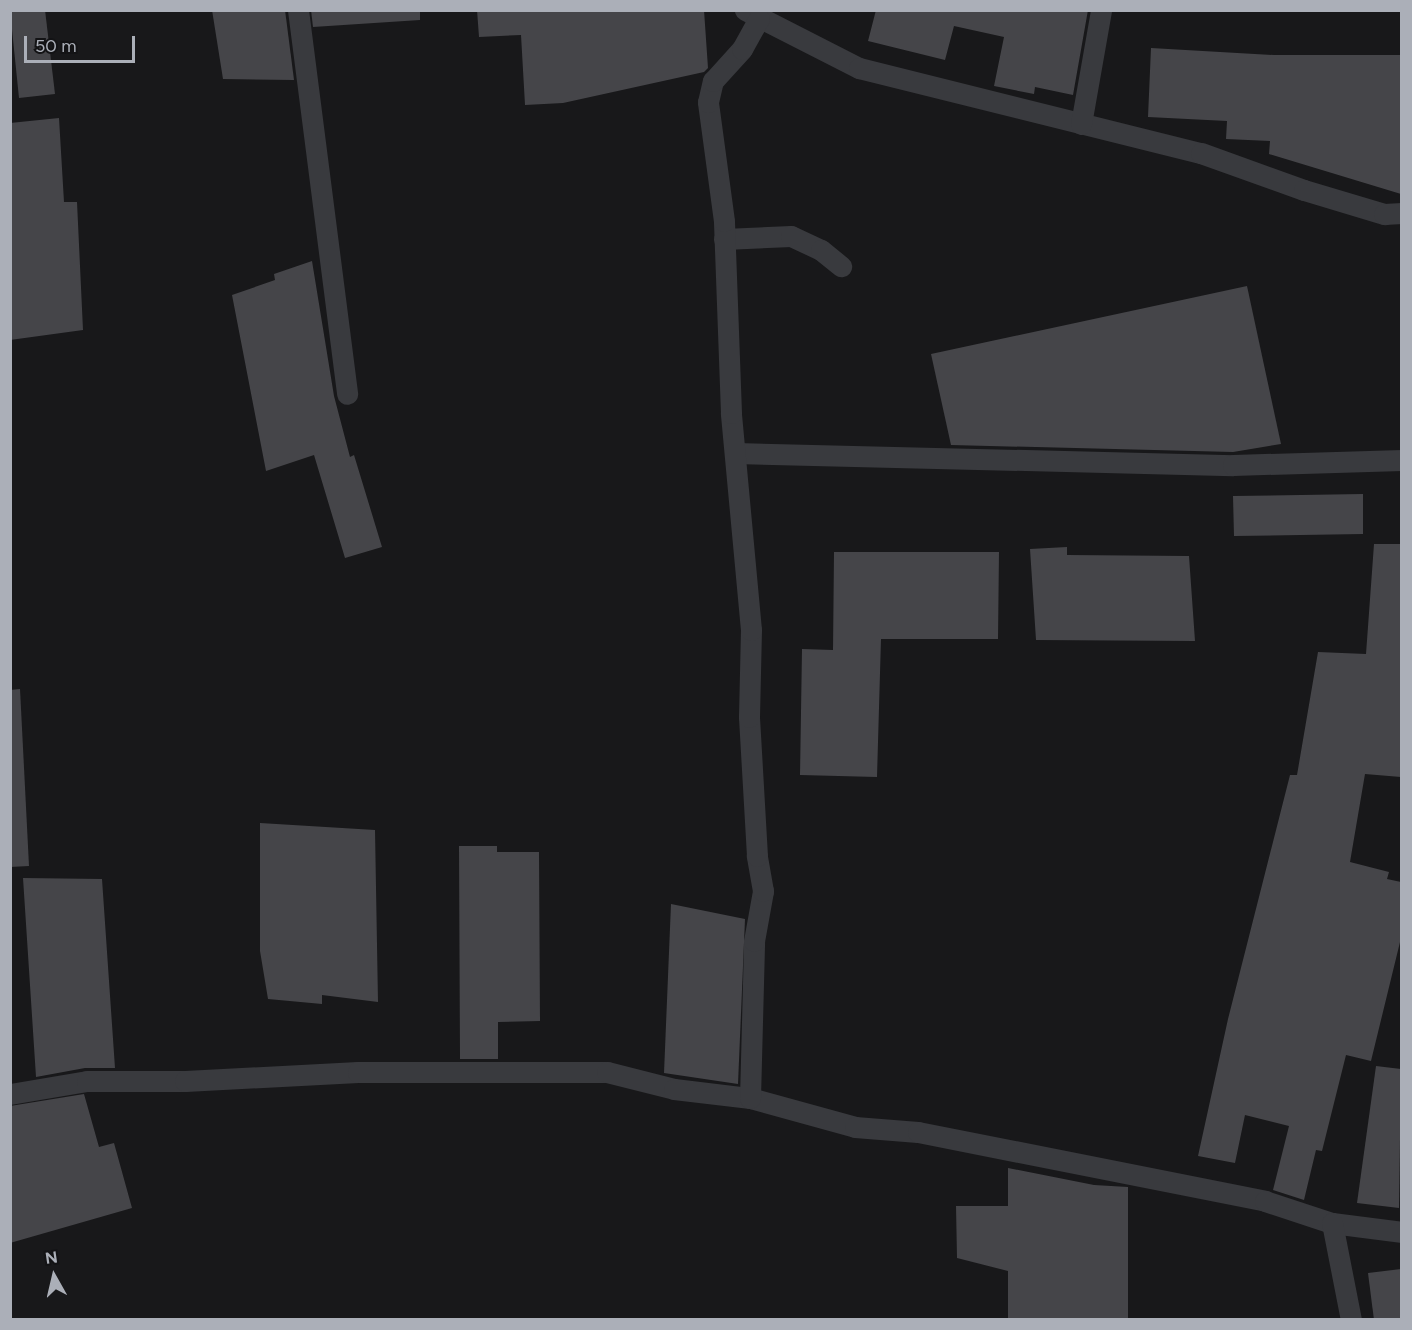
<!DOCTYPE html>
<style>
body{margin:0}
#map{position:relative;width:1412px;height:1330px;overflow:hidden;background:#18181a;font-family:Figtree,sans-serif}
div>[style]{position:absolute}
.building>*{inset:0;background:#454549}
.minor>*{height:21px;margin:-10.5px;padding:0 10.5px;transform-origin:10.5px;border-radius:10.5px;background:#393a3e}
span{translate:-50% -50%;white-space:nowrap;text-align:center;line-height:1.15;-webkit-text-stroke:6px #131315;paint-order:stroke}
.frame{position:absolute;inset:0;border:12px solid #abafb8;pointer-events:none}
.north{position:absolute;left:24px;top:1246px;width:60px;height:60px;-webkit-text-stroke:4px #131315;paint-order:stroke;rotate:352deg;font-size:16px;font-weight:700;line-height:24px;text-align:center;color:#abafb8}
.north::after{content:'';display:block;margin:auto;width:21px;height:27px;background:#abafb8;clip-path:polygon(50% 0,100% 100%,50% 72%,0 100%)}
.scale{position:absolute;left:24px;top:36px;width:111px;height:27px;box-sizing:border-box;border:3px solid #abafb8;border-top:0;padding-left:8px;font-size:18px;line-height:21px;white-space:nowrap;color:#abafb8;-webkit-text-stroke:4px #131315;paint-order:stroke}
</style>
<div id="map">
<div class="building">
<i style="clip-path:polygon(10px 10px,45px 10px,55px 94px,19px 98px)"></i>
<i style="clip-path:polygon(212px 10px,285px 10px,294px 80px,223px 79px)"></i>
<i style="clip-path:polygon(311px 10px,420px 10px,420px 20px,313px 27px)"></i>
<i style="clip-path:polygon(477px 10px,704px 10px,708px 68px,704px 72px,563px 103px,525px 105px,521px 35px,479px 37px)"></i>
<i style="clip-path:polygon(876px 10px,1088px 10px,1073px 95px,1035px 87px,1034px 94px,994px 86px,1004px 37px,954px 26px,945px 60px,868px 41px)"></i>
<i style="clip-path:polygon(1151px 48px,1274px 55px,1401px 55px,1401px 194px,1269px 154px,1270px 141px,1226px 139px,1227px 121px,1148px 117px)"></i>
<i style="clip-path:polygon(59px 118px,64px 202px,77px 202px,83px 330px,10px 340px,10px 123px)"></i>
<i style="clip-path:polygon(312px 261px,334px 396px,350px 457px,354px 455px,382px 547px,345px 558px,314px 455px,266px 471px,232px 295px,275px 280px,274px 274px)"></i>
<i style="clip-path:polygon(1247px 286px,1281px 444px,1233px 452px,951px 445px,931px 354px)"></i>
<i style="clip-path:polygon(1363px 494px,1363px 534px,1234px 536px,1233px 496px)"></i>
<i style="clip-path:polygon(1374px 544px,1401px 544px,1401px 777px,1365px 774px,1350px 862px,1389px 872px,1387px 879px,1401px 882px,1401px 938px,1371px 1061px,1346px 1055px,1322px 1151px,1316px 1150px,1304px 1200px,1273px 1190px,1289px 1126px,1245px 1115px,1235px 1163px,1198px 1156px,1228px 1019px,1290px 775px,1297px 775px,1318px 652px,1366px 654px)"></i>
<i style="clip-path:polygon(1067px 547px,1067px 555px,1189px 556px,1195px 641px,1036px 640px,1030px 549px)"></i>
<i style="clip-path:polygon(834px 552px,999px 552px,998px 639px,881px 639px,877px 777px,800px 775px,802px 649px,833px 650px)"></i>
<i style="clip-path:polygon(20px 689px,29px 866px,10px 867px,10px 690px)"></i>
<i style="clip-path:polygon(260px 823px,375px 830px,378px 1002px,322px 995px,322px 1004px,268px 999px,260px 951px)"></i>
<i style="clip-path:polygon(459px 846px,497px 846px,497px 852px,539px 852px,540px 1021px,498px 1022px,498px 1059px,460px 1059px)"></i>
<i style="clip-path:polygon(23px 878px,102px 879px,115px 1068px,85px 1068px,36px 1077px)"></i>
<i style="clip-path:polygon(671px 904px,745px 919px,738px 1084px,664px 1073px)"></i>
<i style="clip-path:polygon(1376px 1066px,1401px 1069px,1399px 1208px,1357px 1203px)"></i>
<i style="clip-path:polygon(84px 1094px,99px 1147px,114px 1143px,132px 1208px,10px 1243px,10px 1106px)"></i>
<i style="clip-path:polygon(1008px 1168px,1094px 1185px,1128px 1187px,1128px 1320px,1008px 1320px,1008px 1271px,957px 1258px,956px 1206px,1008px 1206px)"></i>
<i style="clip-path:polygon(1401px 1269px,1401px 1320px,1374px 1320px,1368px 1273px)"></i>
</div>
<div class="minor">
<i style="left:298px;top:10px;width:387px;rotate:82.7deg"></i>
<i style="left:745px;top:10px;width:128px;rotate:27deg"></i>
<i style="left:859px;top:68px;width:352px;rotate:14deg"></i>
<i style="left:1201px;top:153px;width:109px;rotate:19.8deg"></i>
<i style="left:1304px;top:190px;width:84px;rotate:16.7deg"></i>
<i style="left:1384px;top:214px;width:18px;rotate:-3deg"></i>
<i style="left:1081px;top:124px;width:116px;rotate:-80deg"></i>
<i style="left:724px;top:239px;width:67px;rotate:-2.6deg"></i>
<i style="left:791px;top:236px;width:33px;rotate:25deg"></i>
<i style="left:821px;top:250px;width:26px;rotate:39deg"></i>
<i style="left:735px;top:453px;width:498px;rotate:1.4deg"></i>
<i style="left:1233px;top:465px;width:169px;rotate:-1.7deg"></i>
<i style="left:10px;top:1094px;width:78px;rotate:-9.6deg"></i>
<i style="left:87px;top:1081px;width:98px"></i>
<i style="left:185px;top:1081px;width:173px;rotate:-3deg"></i>
<i style="left:358px;top:1072px;width:249px"></i>
<i style="left:607px;top:1072px;width:69px;rotate:14.2deg"></i>
<i style="left:674px;top:1089px;width:77px;rotate:6.8deg"></i>
<i style="left:750px;top:1098px;width:109px;rotate:15.4deg"></i>
<i style="left:855px;top:1127px;width:63px;rotate:4.5deg"></i>
<i style="left:918px;top:1132px;width:354px;rotate:11.2deg"></i>
<i style="left:1265px;top:1201px;width:71px;rotate:18.2deg"></i>
<i style="left:1332px;top:1223px;width:71px;rotate:7.3deg"></i>
<i style="left:750px;top:1098px;width:157px;rotate:-88.5deg"></i>
<i style="left:754px;top:941px;width:51px;rotate:-79.8deg"></i>
<i style="left:763px;top:891px;width:36px;rotate:-100deg"></i>
<i style="left:757px;top:856px;width:139px;rotate:-93.3deg"></i>
<i style="left:749px;top:717px;width:87px;rotate:-88.7deg"></i>
<i style="left:751px;top:630px;width:218px;rotate:-95.3deg"></i>
<i style="left:731px;top:413px;width:192px;rotate:-92.1deg"></i>
<i style="left:724px;top:221px;width:120px;rotate:-97.7deg"></i>
<i style="left:708px;top:102px;width:22px;rotate:-77deg"></i>
<i style="left:713px;top:81px;width:43px;rotate:-47.8deg"></i>
<i style="left:742px;top:49px;width:35px;rotate:-61deg"></i>
<i style="left:1332px;top:1223px;width:99px;rotate:78.9deg"></i>
</div>
<div class="frame"></div>
<div class="north">N</div>
<div class="scale">50 m</div>
</div>
